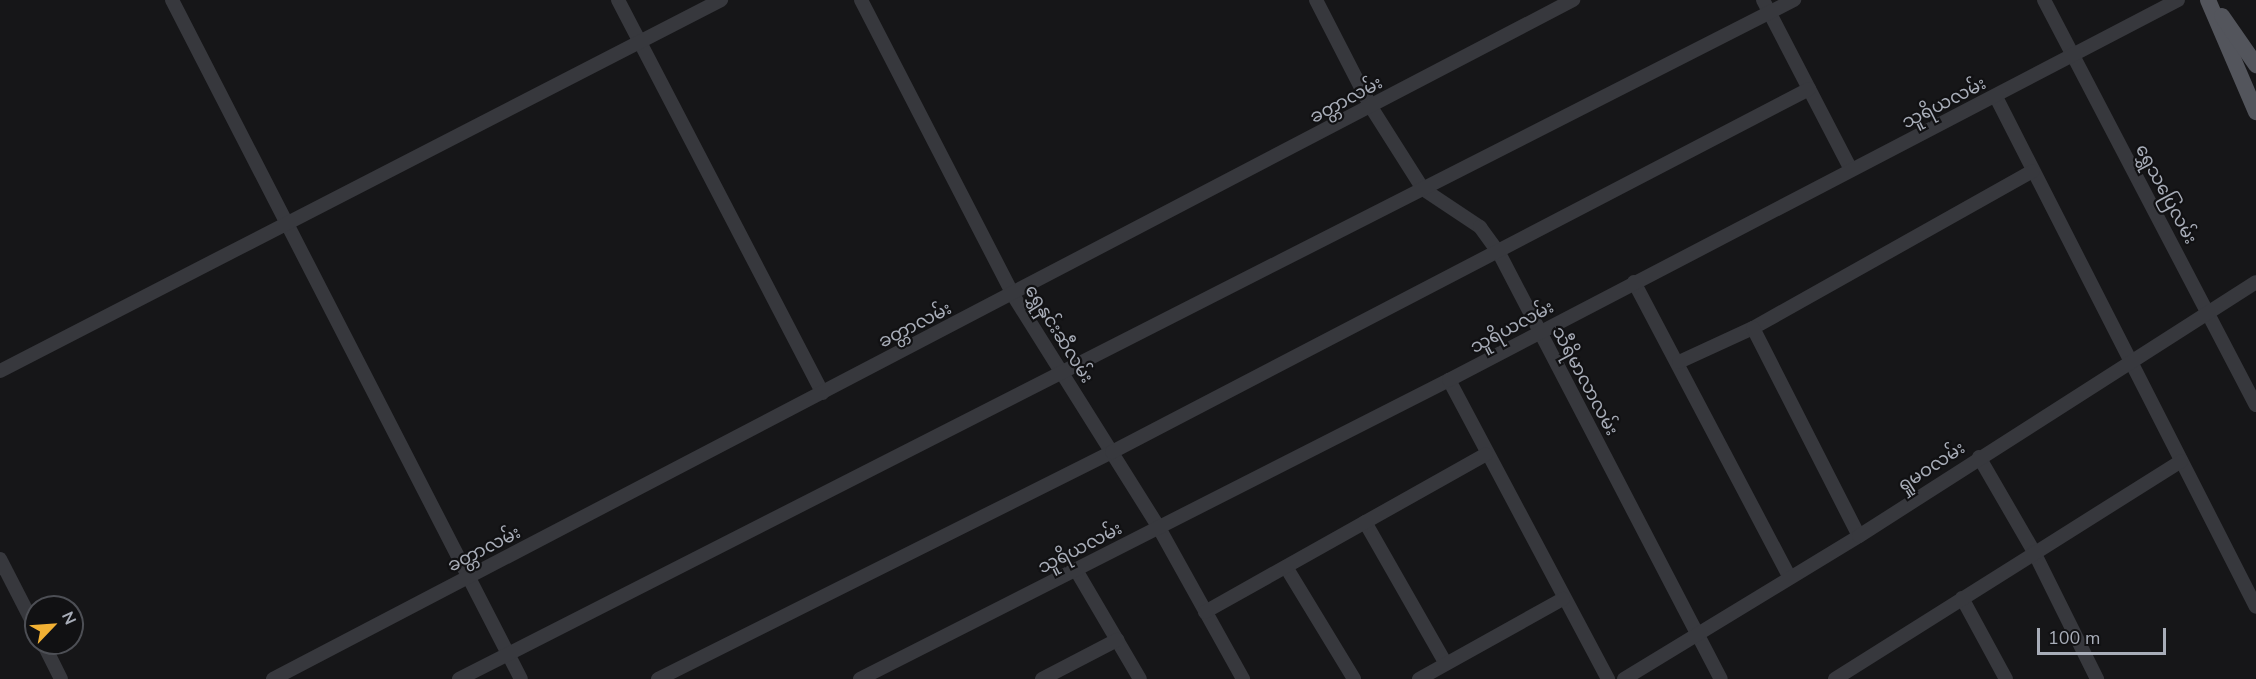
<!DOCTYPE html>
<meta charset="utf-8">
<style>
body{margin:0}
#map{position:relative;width:2256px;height:679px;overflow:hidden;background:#161618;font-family:"Nunito Sans","Noto Sans Myanmar",sans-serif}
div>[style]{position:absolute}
.minor>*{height:14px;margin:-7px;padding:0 7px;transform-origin:7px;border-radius:7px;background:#37383d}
.major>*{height:16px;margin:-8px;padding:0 8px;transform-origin:8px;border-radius:8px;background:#53555c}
span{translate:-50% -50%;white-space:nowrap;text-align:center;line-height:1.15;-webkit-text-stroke:4.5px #111113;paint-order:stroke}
.street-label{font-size:18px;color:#a8adb8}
.north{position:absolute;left:24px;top:595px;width:60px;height:60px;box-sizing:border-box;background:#111113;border:2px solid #4d4f55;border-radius:50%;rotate:65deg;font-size:16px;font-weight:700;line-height:24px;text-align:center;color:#a8adb8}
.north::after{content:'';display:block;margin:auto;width:21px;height:27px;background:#f2b134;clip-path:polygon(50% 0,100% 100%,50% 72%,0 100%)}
.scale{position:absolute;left:2037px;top:628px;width:129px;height:27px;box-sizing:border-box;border:3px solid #a8adb8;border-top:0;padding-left:8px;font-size:18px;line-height:21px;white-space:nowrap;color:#a8adb8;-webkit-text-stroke:4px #111113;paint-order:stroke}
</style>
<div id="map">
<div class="minor">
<i style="left:172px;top:0;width:763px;rotate:62.8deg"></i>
<i style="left:618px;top:0;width:443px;rotate:62.5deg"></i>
<i style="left:861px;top:0;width:332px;rotate:62.7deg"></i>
<i style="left:1013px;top:295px;width:275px;rotate:57.9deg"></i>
<i style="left:1159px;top:528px;width:173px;rotate:60.9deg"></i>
<i style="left:1316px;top:0;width:120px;rotate:62.8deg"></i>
<i style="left:1371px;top:107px;width:97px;rotate:57.6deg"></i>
<i style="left:1423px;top:189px;width:69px;rotate:33.7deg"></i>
<i style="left:1480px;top:227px;width:32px;rotate:54deg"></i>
<i style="left:1499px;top:253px;width:480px;rotate:62.5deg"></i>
<i style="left:1763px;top:0;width:191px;rotate:62.6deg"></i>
<i style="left:2044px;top:0;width:457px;rotate:62.4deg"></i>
<i style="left:1996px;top:97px;width:572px;rotate:62.99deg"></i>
<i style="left:1634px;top:282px;width:332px;rotate:62.2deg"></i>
<i style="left:1753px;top:328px;width:321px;rotate:-29.3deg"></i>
<i style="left:1679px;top:362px;width:81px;rotate:-24.7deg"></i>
<i style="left:1753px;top:328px;width:233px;rotate:63deg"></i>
<i style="left:0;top:371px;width:811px;rotate:-27.23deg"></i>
<i style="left:1449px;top:380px;width:339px;rotate:62deg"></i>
<i style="left:1979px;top:457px;width:110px;rotate:59.9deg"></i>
<i style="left:2034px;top:552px;width:142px;rotate:63.6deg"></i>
<i style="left:1365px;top:522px;width:163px;rotate:60.3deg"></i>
<i style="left:0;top:559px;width:79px;rotate:62.8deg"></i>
<i style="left:1286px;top:567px;width:131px;rotate:58.7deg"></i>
<i style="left:1076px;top:570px;width:126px;rotate:59.6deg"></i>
<i style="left:1962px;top:598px;width:92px;rotate:61.5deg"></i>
<i style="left:1205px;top:612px;width:322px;rotate:-29.3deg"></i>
<i style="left:43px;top:643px;width:40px;rotate:63.4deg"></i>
<i style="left:273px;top:679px;width:1467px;rotate:-27.58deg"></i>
<i style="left:459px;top:679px;width:1498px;rotate:-26.96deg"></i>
<i style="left:658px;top:679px;width:508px;rotate:-26.57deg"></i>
<i style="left:1112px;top:452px;width:786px;rotate:-27.51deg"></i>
<i style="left:860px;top:679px;width:661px;rotate:-26.91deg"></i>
<i style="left:1449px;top:380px;width:822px;rotate:-27.53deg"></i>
<i style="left:1042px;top:679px;width:85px;rotate:-27.5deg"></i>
<i style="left:1419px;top:679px;width:165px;rotate:-29.1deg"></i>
<i style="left:1624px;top:679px;width:275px;rotate:-31.3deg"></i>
<i style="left:1859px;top:536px;width:471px;rotate:-32.6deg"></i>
<i style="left:1835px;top:679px;width:409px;rotate:-32.2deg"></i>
</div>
<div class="major">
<i style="left:2208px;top:0;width:122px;rotate:66.8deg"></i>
<i style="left:2222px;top:16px;width:60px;rotate:55.2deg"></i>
</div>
<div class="street-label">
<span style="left:1346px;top:100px;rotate:-28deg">ခတ္တာလမ်း</span>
<span style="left:1944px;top:103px;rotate:-27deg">သူရိယလမ်း</span>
<span style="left:2166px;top:194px;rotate:62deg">ရွှေသပြေလမ်း</span>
<span style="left:915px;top:325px;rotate:-27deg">ခတ္တာလမ်း</span>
<span style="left:1512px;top:327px;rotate:-28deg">သူရိယလမ်း</span>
<span style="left:1059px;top:334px;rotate:58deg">ရွှေနှင်းဆီလမ်း</span>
<span style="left:1585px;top:381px;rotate:62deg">သီရိမာလာလမ်း</span>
<span style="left:1931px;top:467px;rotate:-33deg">ရှုမဝလမ်း</span>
<span style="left:1080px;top:548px;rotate:-27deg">သူရိယလမ်း</span>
<span style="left:484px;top:549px;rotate:-27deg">ခတ္တာလမ်း</span>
</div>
<div class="north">N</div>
<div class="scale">100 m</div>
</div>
